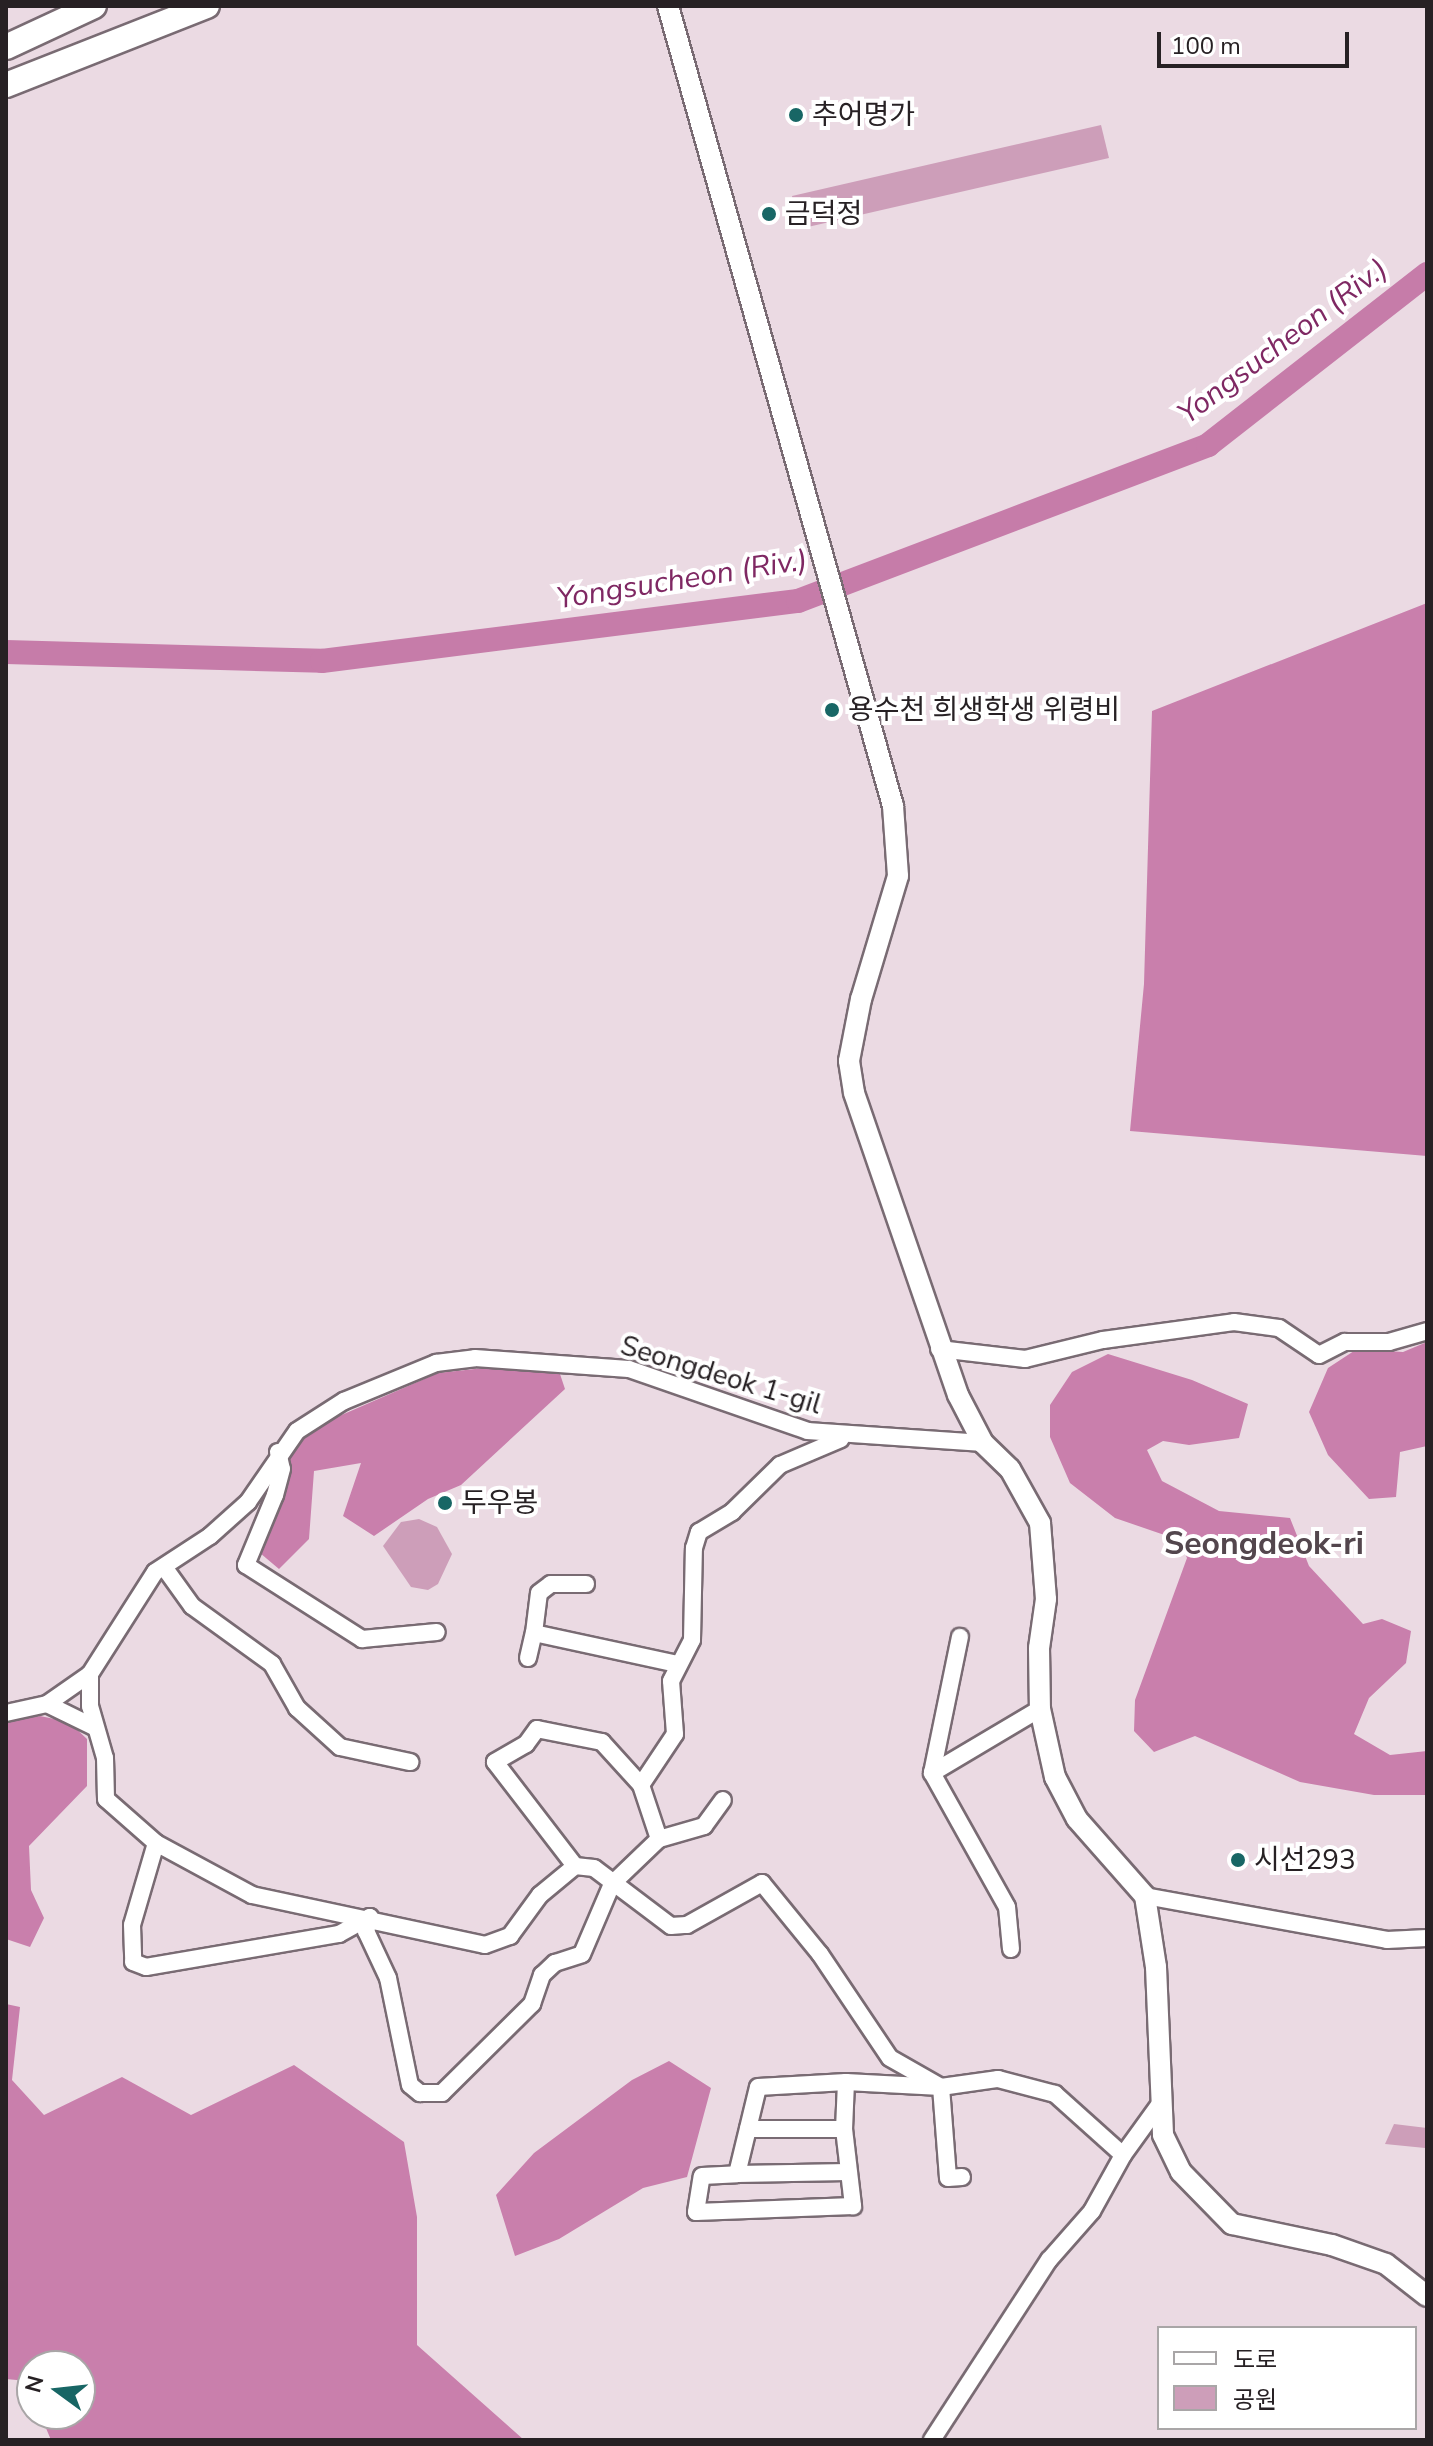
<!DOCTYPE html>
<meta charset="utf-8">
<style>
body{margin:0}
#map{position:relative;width:1433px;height:2446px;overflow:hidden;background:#ebdae3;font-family:"Nunito Sans","Noto Sans KR",sans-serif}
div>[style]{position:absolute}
.green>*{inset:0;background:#cd9eb9}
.forest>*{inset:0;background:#c97fac}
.river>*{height:24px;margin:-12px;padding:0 12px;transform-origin:12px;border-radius:12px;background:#c67ca9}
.roads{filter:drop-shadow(2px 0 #796b73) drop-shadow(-2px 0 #796b73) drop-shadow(0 2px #796b73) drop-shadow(0 -2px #796b73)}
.minor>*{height:16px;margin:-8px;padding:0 8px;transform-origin:8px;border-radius:8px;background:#fff}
.major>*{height:20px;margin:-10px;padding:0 10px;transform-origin:10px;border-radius:10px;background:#fff}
.highway>*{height:24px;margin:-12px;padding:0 12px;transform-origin:12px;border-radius:12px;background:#fff}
.dots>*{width:22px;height:22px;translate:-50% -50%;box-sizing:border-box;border:4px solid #fff;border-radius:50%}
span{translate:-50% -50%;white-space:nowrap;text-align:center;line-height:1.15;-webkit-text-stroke:8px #fff;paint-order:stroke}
.poi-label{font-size:28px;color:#272124}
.left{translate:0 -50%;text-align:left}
.street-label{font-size:28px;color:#272124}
.water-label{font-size:30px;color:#7f2863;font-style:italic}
.quarter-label{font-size:32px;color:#53464d;font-weight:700}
.frame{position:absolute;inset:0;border:8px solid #272124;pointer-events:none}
.legend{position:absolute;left:1157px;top:2326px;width:260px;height:104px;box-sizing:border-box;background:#fff;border:2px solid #a9a6a7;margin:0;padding:10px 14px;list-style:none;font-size:24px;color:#272124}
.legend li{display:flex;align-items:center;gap:16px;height:40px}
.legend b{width:40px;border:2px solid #a9a6a7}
.north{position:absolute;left:16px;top:2350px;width:80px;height:80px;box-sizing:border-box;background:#fff;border:2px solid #a9a6a7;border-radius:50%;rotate:285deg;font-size:22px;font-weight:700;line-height:32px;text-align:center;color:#272124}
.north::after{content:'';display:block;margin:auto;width:28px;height:36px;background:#186665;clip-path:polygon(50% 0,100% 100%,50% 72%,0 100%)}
.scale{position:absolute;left:1157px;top:32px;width:192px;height:36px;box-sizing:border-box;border:4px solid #272124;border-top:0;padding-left:10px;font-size:24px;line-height:28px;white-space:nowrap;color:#272124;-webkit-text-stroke:6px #fff;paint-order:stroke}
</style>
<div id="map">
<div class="green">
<i style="clip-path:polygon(1101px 125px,1109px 158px,799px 229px,792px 196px)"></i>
<i style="clip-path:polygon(419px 1519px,437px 1527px,452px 1554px,438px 1584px,428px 1590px,411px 1587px,383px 1546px,401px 1522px)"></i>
<i style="clip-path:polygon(1394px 2124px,1427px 2128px,1425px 2148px,1385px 2144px)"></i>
</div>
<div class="forest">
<i style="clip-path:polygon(1427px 603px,1427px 1156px,1130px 1131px,1144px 984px,1152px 711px)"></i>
<i style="clip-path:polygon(1427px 1342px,1427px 1446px,1400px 1452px,1396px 1497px,1369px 1499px,1328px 1455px,1309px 1412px,1328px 1368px,1357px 1349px,1403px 1352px)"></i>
<i style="clip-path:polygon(1108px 1354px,1192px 1380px,1248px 1404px,1239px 1438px,1189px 1445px,1163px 1441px,1147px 1450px,1162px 1481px,1219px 1511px,1290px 1518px,1309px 1566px,1363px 1624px,1382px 1619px,1411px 1631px,1406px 1663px,1369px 1698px,1354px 1734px,1390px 1755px,1427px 1751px,1427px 1795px,1374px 1795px,1300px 1782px,1195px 1736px,1154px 1752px,1134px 1731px,1135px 1700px,1187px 1558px,1179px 1540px,1115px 1518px,1070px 1483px,1050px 1437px,1050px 1405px,1072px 1372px)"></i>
<i style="clip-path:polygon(484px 1368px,560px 1374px,565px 1389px,461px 1485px,428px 1499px,374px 1536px,343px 1516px,361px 1463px,314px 1471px,309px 1539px,279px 1569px,260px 1553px,283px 1457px,314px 1427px,438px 1373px)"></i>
<i style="clip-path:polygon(40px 1716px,69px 1722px,87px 1739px,87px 1786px,29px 1846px,31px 1890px,44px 1918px,30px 1947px,6px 1939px,6px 1721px)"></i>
<i style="clip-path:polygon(6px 2004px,20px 2007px,12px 2080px,44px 2115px,122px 2077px,191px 2115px,294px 2065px,404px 2142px,417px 2217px,417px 2345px,524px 2440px,51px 2440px,40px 2414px,80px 2414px,80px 2366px,32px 2366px,32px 2393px,27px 2381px,6px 2379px)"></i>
<i style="clip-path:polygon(669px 2061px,711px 2088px,687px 2177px,643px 2188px,559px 2239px,515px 2256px,496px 2195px,534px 2153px,632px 2080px)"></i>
</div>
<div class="river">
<i style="left:6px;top:652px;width:316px;rotate:1.6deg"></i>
<i style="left:322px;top:661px;width:480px;rotate:-7.2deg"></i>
<i style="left:798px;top:601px;width:439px;rotate:-20.8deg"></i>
<i style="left:1208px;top:445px;width:278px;rotate:-38deg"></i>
</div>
<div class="roads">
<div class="minor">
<i style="left:939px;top:1349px;width:87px;rotate:6.6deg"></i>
<i style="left:1025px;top:1359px;width:80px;rotate:-13.7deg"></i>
<i style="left:1103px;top:1340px;width:132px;rotate:-7.8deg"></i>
<i style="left:1234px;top:1322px;width:45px;rotate:7.6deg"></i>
<i style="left:1279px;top:1328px;width:48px;rotate:34deg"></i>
<i style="left:1319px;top:1355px;width:29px;rotate:-27deg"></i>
<i style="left:1345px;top:1342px;width:44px"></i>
<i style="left:1389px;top:1342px;width:40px;rotate:-16deg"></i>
<i style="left:278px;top:1452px;width:17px;rotate:77deg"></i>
<i style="left:282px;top:1469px;width:27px;rotate:105deg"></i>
<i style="left:275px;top:1495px;width:76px;rotate:112.5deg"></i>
<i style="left:246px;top:1565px;width:138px;rotate:32.5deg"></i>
<i style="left:362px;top:1639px;width:75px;rotate:-5.3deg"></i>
<i style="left:164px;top:1567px;width:48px;rotate:54.3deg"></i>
<i style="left:192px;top:1606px;width:99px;rotate:35.9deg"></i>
<i style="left:272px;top:1664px;width:51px;rotate:60.4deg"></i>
<i style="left:297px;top:1708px;width:58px;rotate:42.2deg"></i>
<i style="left:340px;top:1747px;width:72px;rotate:12.1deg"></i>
<i style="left:534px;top:1633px;width:40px;rotate:-82.9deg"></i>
<i style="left:539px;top:1593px;width:15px;rotate:-37deg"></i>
<i style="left:551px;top:1584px;width:35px"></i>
<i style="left:528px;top:1658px;width:26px;rotate:-77deg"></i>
<i style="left:534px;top:1633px;width:146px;rotate:12.2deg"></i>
<i style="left:90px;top:1674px;width:32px;rotate:90deg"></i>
<i style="left:90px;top:1706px;width:54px;rotate:73.9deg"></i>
<i style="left:105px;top:1758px;width:41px;rotate:88.6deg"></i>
<i style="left:106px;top:1799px;width:67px;rotate:41.3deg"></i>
<i style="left:156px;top:1843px;width:109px;rotate:28.4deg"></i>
<i style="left:252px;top:1895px;width:238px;rotate:12.1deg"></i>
<i style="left:485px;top:1945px;width:27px;rotate:-20deg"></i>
<i style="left:510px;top:1936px;width:51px;rotate:-53.8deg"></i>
<i style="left:540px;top:1895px;width:45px;rotate:-39.6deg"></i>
<i style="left:575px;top:1866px;width:19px;rotate:6deg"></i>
<i style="left:594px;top:1868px;width:96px;rotate:37deg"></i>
<i style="left:671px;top:1926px;width:16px;rotate:-4deg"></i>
<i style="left:687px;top:1925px;width:86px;rotate:-29.2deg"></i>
<i style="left:762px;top:1883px;width:92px;rotate:50.8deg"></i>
<i style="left:820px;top:1954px;width:125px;rotate:56.1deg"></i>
<i style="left:890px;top:2058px;width:59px;rotate:29.6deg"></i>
<i style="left:941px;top:2087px;width:58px;rotate:-8deg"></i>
<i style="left:998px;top:2079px;width:59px;rotate:14.7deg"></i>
<i style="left:1055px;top:2094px;width:91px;rotate:41.9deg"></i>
<i style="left:47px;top:1704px;width:52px;rotate:26.1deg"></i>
<i style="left:6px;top:1713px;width:42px;rotate:-12.4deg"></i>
<i style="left:47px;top:1704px;width:52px;rotate:-34.9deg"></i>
<i style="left:90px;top:1674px;width:121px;rotate:-57.5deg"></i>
<i style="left:155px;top:1572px;width:66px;rotate:-33.2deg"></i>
<i style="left:210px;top:1536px;width:51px;rotate:-41.8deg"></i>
<i style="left:248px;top:1502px;width:86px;rotate:-55.4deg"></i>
<i style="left:297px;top:1431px;width:56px;rotate:-32.6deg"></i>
<i style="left:344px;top:1401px;width:100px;rotate:-22.4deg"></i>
<i style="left:436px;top:1363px;width:39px;rotate:-7deg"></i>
<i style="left:475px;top:1358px;width:154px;rotate:4.1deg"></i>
<i style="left:629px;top:1369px;width:189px;rotate:19.1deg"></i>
<i style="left:808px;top:1431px;width:175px;rotate:3.9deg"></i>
<i style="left:932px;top:1773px;width:139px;rotate:-78.4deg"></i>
<i style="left:641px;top:1785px;width:61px;rotate:-56.3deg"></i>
<i style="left:675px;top:1734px;width:53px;rotate:-94.3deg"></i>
<i style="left:671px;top:1681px;width:46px;rotate:-62.9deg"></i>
<i style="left:692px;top:1640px;width:92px;rotate:-88.8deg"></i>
<i style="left:694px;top:1548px;width:17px;rotate:-73deg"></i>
<i style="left:699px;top:1532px;width:39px;rotate:-31deg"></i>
<i style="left:732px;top:1512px;width:67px;rotate:-44.4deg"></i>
<i style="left:780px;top:1465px;width:66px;rotate:-23.1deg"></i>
<i style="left:659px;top:1839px;width:47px;rotate:-16.1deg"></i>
<i style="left:704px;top:1826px;width:32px;rotate:-54deg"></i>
<i style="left:156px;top:1843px;width:85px;rotate:106.3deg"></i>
<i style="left:132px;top:1925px;width:37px;rotate:88deg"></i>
<i style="left:133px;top:1962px;width:14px;rotate:21deg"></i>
<i style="left:146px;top:1967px;width:196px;rotate:-9.7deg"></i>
<i style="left:339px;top:1934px;width:35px;rotate:-29deg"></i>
<i style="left:1145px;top:1896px;width:246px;rotate:10.3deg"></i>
<i style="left:1387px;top:1940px;width:40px;rotate:-2.9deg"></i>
<i style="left:370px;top:1917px;width:15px;rotate:106deg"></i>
<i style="left:366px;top:1931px;width:52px;rotate:64.9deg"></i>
<i style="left:388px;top:1978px;width:109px;rotate:78.4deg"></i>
<i style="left:410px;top:2085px;width:13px;rotate:39deg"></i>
<i style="left:420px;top:2093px;width:22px"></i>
<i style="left:442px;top:2093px;width:127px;rotate:-44.7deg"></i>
<i style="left:532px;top:2004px;width:31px;rotate:-71deg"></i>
<i style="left:542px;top:1975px;width:18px;rotate:-43deg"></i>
<i style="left:555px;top:1963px;width:28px;rotate:-18deg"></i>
<i style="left:582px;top:1954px;width:76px;rotate:-66.8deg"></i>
<i style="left:612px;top:1884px;width:65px;rotate:-43.8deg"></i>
<i style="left:659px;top:1839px;width:57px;rotate:-108.4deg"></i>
<i style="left:641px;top:1785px;width:58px;rotate:-132.2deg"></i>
<i style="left:602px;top:1742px;width:66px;rotate:-168.7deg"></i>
<i style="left:537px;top:1729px;width:19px;rotate:126deg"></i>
<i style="left:526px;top:1744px;width:36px;rotate:150deg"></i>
<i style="left:495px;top:1762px;width:131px;rotate:52.4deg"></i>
<i style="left:1011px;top:1949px;width:42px;rotate:-95.4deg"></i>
<i style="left:1007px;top:1907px;width:154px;rotate:-119.2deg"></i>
<i style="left:932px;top:1773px;width:126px;rotate:-30.7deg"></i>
<i style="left:846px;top:2082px;width:47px;rotate:92.4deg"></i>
<i style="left:844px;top:2129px;width:78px;rotate:83.3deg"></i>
<i style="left:853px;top:2206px;width:157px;rotate:177.8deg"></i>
<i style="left:696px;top:2212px;width:36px;rotate:-81deg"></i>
<i style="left:702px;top:2176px;width:35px;rotate:-3deg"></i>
<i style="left:737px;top:2174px;width:89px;rotate:-76.4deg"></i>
<i style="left:758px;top:2087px;width:88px;rotate:-3.3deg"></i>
<i style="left:846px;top:2082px;width:95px;rotate:3deg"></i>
<i style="left:941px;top:2087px;width:91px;rotate:85.6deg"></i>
<i style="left:948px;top:2178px;width:14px;rotate:-4deg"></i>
<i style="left:748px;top:2129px;width:96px"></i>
<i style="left:737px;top:2174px;width:111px;rotate:-1deg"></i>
<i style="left:932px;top:2440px;width:215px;rotate:-57deg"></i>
<i style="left:1049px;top:2260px;width:65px;rotate:-48.7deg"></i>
<i style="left:1092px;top:2211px;width:64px;rotate:-61deg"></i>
<i style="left:1123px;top:2155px;width:62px;rotate:-54.2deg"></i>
</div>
<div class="major">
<i style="left:668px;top:6px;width:831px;rotate:74.29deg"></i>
<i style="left:893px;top:806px;width:70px;rotate:85.9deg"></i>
<i style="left:898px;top:876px;width:128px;rotate:106.7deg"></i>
<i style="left:861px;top:999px;width:63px;rotate:101deg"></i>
<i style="left:849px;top:1061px;width:32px;rotate:81deg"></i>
<i style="left:854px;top:1093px;width:319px;rotate:71deg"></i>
<i style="left:958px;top:1395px;width:54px;rotate:62.5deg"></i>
<i style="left:983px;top:1443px;width:37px;rotate:44deg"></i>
<i style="left:1010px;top:1469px;width:62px;rotate:60.9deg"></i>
<i style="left:1040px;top:1523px;width:76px;rotate:85.5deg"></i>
<i style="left:1046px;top:1599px;width:49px;rotate:98.1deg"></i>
<i style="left:1039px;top:1648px;width:61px;rotate:89.1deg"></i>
<i style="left:1040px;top:1709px;width:70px;rotate:77.6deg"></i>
<i style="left:1055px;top:1777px;width:47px;rotate:62.4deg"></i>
<i style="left:1077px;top:1819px;width:103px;rotate:48.6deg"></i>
<i style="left:1145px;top:1896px;width:72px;rotate:81.2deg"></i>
<i style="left:1156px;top:1967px;width:168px;rotate:87.6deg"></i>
<i style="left:1163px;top:2135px;width:41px;rotate:64.1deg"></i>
<i style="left:1181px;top:2172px;width:73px;rotate:45.6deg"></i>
<i style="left:1232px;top:2224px;width:102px;rotate:11.9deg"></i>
<i style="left:1332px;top:2245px;width:57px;rotate:19.4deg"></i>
<i style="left:1386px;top:2264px;width:52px;rotate:38deg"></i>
</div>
<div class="highway">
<i style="left:6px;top:47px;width:97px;rotate:-25deg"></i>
<i style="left:6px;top:85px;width:216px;rotate:-21.5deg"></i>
</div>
</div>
<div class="dots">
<i style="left:796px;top:115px;background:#186665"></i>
<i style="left:769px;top:214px;background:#186665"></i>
<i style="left:832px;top:710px;background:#186665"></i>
<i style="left:445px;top:1503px;background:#186665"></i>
<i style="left:1238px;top:1860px;background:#186665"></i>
</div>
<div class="poi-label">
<span class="left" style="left:812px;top:115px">추어명가</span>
<span class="left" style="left:785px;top:214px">금덕정</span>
<span class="left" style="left:848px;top:710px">용수천 희생학생 위령비</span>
<span class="left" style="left:461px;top:1503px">두우봉</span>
<span class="left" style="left:1254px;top:1860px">시선293</span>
</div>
<div class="street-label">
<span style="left:721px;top:1375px;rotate:17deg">Seongdeok 1-gil</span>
</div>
<div class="water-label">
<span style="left:1283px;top:342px;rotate:-37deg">Yongsucheon (Riv.)</span>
<span style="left:682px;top:580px;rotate:-9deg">Yongsucheon (Riv.)</span>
</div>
<div class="quarter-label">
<span style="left:1264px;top:1544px">Seongdeok-ri</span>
</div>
<div class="frame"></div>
<ul class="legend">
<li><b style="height:10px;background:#fff"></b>도로</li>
<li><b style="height:22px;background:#cd9eb9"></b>공원</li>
</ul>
<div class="north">N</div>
<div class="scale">100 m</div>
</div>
